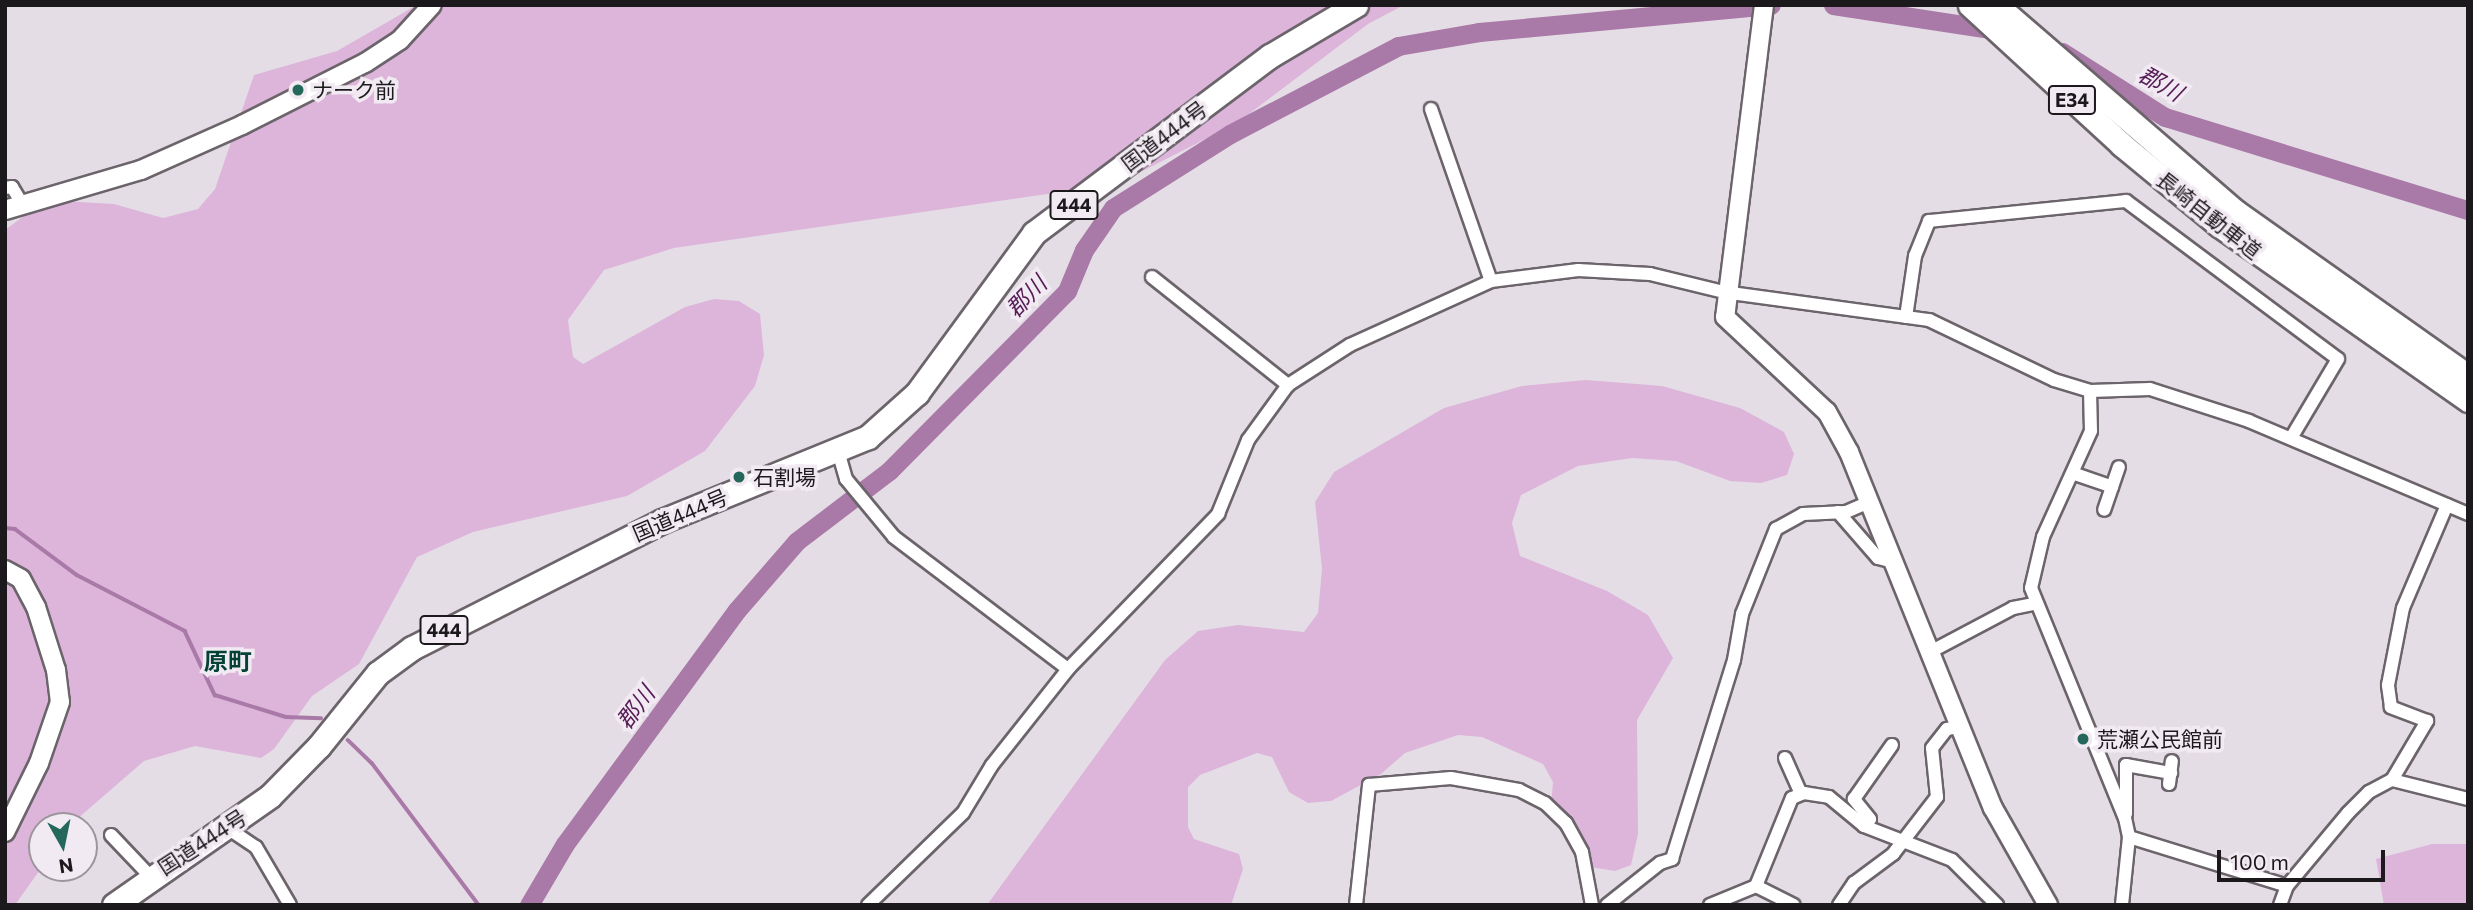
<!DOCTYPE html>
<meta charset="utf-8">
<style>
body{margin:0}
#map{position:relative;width:2473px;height:910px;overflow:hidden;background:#e5dde5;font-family:Commissioner,"Noto Sans JP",sans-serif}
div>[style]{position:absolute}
.green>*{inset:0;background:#ddb5db}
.stream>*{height:3.5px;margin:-1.75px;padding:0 1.75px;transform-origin:1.75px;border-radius:1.75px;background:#a979a7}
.river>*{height:19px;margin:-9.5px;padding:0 9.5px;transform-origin:9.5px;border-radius:9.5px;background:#a979a7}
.roads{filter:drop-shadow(2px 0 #6c646b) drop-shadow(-2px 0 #6c646b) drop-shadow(0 2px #6c646b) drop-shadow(0 -2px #6c646b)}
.street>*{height:12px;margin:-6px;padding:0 6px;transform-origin:6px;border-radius:6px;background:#fff}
.secondary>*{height:18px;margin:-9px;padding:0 9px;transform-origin:9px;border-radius:9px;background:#fff}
.highway>*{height:23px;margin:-11.5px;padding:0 11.5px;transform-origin:11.5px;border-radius:11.5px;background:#fff}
.dots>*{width:19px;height:19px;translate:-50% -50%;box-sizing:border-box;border:4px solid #f2eaf2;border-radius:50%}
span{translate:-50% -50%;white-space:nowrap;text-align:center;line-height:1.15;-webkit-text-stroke:7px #f2eaf2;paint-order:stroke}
.shield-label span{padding:2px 5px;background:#f2eaf2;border:2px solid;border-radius:5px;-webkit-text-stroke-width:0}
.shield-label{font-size:19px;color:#1c191c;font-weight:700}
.poi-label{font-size:21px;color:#1c191c}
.left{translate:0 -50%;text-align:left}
.street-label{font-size:21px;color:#1c191c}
.water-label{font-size:23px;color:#561c56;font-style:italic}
.quarter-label{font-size:24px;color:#044136;font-weight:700}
.frame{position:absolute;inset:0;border:7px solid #1c191c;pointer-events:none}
.north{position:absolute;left:28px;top:812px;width:70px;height:70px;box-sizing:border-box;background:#f2eaf2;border:2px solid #9c969c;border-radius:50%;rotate:171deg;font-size:19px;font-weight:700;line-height:28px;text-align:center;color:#1c191c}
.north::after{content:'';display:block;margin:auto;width:24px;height:32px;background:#23685a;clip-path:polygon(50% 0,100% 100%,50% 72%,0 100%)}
.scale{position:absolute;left:2217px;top:850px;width:168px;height:32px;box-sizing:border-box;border:4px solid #1c191c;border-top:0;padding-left:9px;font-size:21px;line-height:24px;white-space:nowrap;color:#1c191c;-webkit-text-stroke:5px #f2eaf2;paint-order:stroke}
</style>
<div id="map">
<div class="green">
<i style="clip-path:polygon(417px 5px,1404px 5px,1368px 24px,1237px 123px,1117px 184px,674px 248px,604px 270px,568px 320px,573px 357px,583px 364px,685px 307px,714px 299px,739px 301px,760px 314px,764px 355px,755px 386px,705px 451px,627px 496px,473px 532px,417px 557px,359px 664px,312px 696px,274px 749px,261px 758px,195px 746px,144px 761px,69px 826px,42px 826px,42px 867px,15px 905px,5px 905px,5px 230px,24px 216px,62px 201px,114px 204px,163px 218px,198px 209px,215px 189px,254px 75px,337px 51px)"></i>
<i style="clip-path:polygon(1586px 380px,1662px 386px,1740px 408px,1784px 432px,1794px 454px,1787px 475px,1761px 483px,1730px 481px,1676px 461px,1632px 458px,1578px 466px,1521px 495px,1512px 523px,1520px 556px,1607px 591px,1648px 615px,1673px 658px,1637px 720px,1638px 834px,1631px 865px,1615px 871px,1584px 866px,1551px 806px,1553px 782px,1543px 764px,1482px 737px,1458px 735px,1405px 753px,1381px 774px,1331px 801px,1308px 803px,1289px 792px,1272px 757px,1257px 753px,1200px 775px,1188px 787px,1188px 827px,1194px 839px,1239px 854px,1243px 869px,1231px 905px,987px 905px,1165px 660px,1198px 631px,1238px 625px,1304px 632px,1318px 613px,1322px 569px,1315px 502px,1334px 472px,1444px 408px,1522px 386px)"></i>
<i style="clip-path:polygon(2432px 844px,2468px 844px,2468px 905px,2384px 905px,2376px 859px)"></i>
</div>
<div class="stream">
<i style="left:5px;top:528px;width:10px;rotate:6deg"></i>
<i style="left:15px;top:529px;width:77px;rotate:36.6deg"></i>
<i style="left:77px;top:575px;width:122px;rotate:27.4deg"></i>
<i style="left:185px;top:631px;width:71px;rotate:64.9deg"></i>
<i style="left:215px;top:695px;width:74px;rotate:17.2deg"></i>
<i style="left:286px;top:717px;width:35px;rotate:2deg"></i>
<i style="left:348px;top:740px;width:33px;rotate:44deg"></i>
<i style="left:372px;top:763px;width:178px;rotate:53deg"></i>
</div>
<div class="river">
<i style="left:1833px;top:5px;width:171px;rotate:8.7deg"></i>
<i style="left:2062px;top:52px;width:122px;rotate:32.3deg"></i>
<i style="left:2165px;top:117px;width:317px;rotate:17.1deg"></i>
<i style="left:529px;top:905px;width:71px;rotate:-59.5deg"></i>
<i style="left:565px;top:844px;width:290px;rotate:-53.7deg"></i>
<i style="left:737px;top:610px;width:91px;rotate:-49deg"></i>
<i style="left:797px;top:541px;width:116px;rotate:-37.3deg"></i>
<i style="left:889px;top:471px;width:253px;rotate:-45.3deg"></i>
<i style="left:1067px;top:291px;width:44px;rotate:-67.5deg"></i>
<i style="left:1084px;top:250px;width:51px;rotate:-55.4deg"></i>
<i style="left:1113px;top:208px;width:138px;rotate:-32.3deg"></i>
<i style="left:1230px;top:134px;width:190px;rotate:-27.6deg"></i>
<i style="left:1398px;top:46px;width:82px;rotate:-9.8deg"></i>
<i style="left:1479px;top:32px;width:293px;rotate:-5.3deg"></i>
</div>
<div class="roads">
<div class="street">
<i style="left:1431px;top:109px;width:182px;rotate:70.8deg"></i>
<i style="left:5px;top:188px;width:7px;rotate:-8deg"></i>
<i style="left:12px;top:187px;width:21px;rotate:59deg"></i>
<i style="left:1152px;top:277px;width:174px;rotate:38.5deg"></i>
<i style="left:1906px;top:317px;width:62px;rotate:-81.6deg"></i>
<i style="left:1915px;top:256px;width:38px;rotate:-68deg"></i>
<i style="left:1929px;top:221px;width:198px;rotate:-5.8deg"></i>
<i style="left:2126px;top:201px;width:264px;rotate:36.7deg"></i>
<i style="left:2338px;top:359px;width:92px;rotate:120.7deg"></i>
<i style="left:2090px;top:391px;width:40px;rotate:88.6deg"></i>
<i style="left:2091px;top:431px;width:116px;rotate:114.4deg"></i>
<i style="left:2043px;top:537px;width:52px;rotate:103.2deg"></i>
<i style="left:2031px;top:588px;width:248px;rotate:67.8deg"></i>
<i style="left:2125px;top:818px;width:19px;rotate:78deg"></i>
<i style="left:2129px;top:837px;width:68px;rotate:95.9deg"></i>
<i style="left:838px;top:451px;width:29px;rotate:74deg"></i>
<i style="left:846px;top:479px;width:75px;rotate:50.4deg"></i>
<i style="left:894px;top:537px;width:218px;rotate:37.2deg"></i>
<i style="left:2075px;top:474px;width:39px;rotate:19deg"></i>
<i style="left:2112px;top:487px;width:24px;rotate:109deg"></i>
<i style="left:2112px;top:487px;width:21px;rotate:-71deg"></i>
<i style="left:1838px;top:512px;width:61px;rotate:49deg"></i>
<i style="left:1878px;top:558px;width:16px;rotate:14deg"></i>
<i style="left:1930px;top:652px;width:94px;rotate:-27.9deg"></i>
<i style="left:2013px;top:608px;width:20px;rotate:-11deg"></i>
<i style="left:1785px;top:758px;width:39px;rotate:66deg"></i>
<i style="left:2392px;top:780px;width:78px;rotate:14deg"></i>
<i style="left:2169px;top:784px;width:23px;rotate:-83deg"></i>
<i style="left:2126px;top:814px;width:49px;rotate:-90deg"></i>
<i style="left:2126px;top:765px;width:46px;rotate:10.1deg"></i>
<i style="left:1864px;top:826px;width:9px;rotate:-49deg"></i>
<i style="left:1870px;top:819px;width:26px;rotate:-129deg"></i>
<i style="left:1854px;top:799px;width:66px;rotate:-54.9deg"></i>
<i style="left:226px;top:827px;width:36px;rotate:34deg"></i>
<i style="left:256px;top:847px;width:67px;rotate:59.6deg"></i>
<i style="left:111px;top:835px;width:57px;rotate:46.4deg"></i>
<i style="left:2129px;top:837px;width:165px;rotate:17.2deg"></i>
<i style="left:1756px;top:886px;width:42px;rotate:26.6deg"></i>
<i style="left:868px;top:905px;width:132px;rotate:-44.1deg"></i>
<i style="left:963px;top:813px;width:56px;rotate:-58.9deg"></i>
<i style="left:992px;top:765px;width:122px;rotate:-51.6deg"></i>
<i style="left:1068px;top:669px;width:216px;rotate:-45.9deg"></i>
<i style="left:1218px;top:514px;width:80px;rotate:-67.9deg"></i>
<i style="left:1248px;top:440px;width:68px;rotate:-54deg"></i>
<i style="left:1288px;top:385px;width:74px;rotate:-32.8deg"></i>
<i style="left:1350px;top:345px;width:155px;rotate:-24.4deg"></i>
<i style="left:1491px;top:281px;width:88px;rotate:-7.2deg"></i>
<i style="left:1578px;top:270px;width:72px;rotate:3.2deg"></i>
<i style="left:1650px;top:274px;width:76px;rotate:13.7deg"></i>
<i style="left:1724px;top:292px;width:207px;rotate:7.8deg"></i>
<i style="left:1929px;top:320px;width:139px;rotate:25.6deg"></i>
<i style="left:2054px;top:380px;width:38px;rotate:17deg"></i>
<i style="left:2090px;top:391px;width:60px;rotate:-1.9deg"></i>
<i style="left:2150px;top:389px;width:104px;rotate:17.9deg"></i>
<i style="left:2249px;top:421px;width:238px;rotate:23deg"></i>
<i style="left:1356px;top:905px;width:121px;rotate:-83.8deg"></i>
<i style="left:1369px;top:785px;width:82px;rotate:-4.9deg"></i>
<i style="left:1451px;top:778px;width:69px;rotate:10deg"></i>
<i style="left:1519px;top:790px;width:29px;rotate:27deg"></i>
<i style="left:1545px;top:803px;width:29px;rotate:44deg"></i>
<i style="left:1566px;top:823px;width:33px;rotate:61deg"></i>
<i style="left:1582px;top:852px;width:54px;rotate:79.3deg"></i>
<i style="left:1607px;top:905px;width:68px;rotate:-38.4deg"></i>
<i style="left:1660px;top:863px;width:13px;rotate:-18deg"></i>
<i style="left:1672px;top:859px;width:208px;rotate:-72.7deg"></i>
<i style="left:1734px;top:660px;width:47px;rotate:-80.1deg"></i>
<i style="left:1742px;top:614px;width:92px;rotate:-68.2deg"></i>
<i style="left:1776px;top:529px;width:31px;rotate:-29deg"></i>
<i style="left:1803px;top:514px;width:43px;rotate:-2.7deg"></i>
<i style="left:1846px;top:512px;width:26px;rotate:-23deg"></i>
<i style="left:1710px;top:905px;width:50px;rotate:-22.4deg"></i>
<i style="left:1756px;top:886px;width:95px;rotate:-67.8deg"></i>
<i style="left:1792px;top:798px;width:13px;rotate:-23deg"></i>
<i style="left:1804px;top:793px;width:25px;rotate:9deg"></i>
<i style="left:1829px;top:797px;width:45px;rotate:39.6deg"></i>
<i style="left:1864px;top:826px;width:94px;rotate:21.1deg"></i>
<i style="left:1952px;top:860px;width:64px;rotate:45deg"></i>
<i style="left:1839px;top:905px;width:27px;rotate:-56deg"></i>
<i style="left:1854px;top:883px;width:49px;rotate:-36.6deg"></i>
<i style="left:1893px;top:854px;width:72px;rotate:-52.3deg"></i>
<i style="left:1937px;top:797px;width:49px;rotate:-95.8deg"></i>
<i style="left:1932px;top:748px;width:24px;rotate:-52deg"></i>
<i style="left:1947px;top:729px;width:11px;rotate:-10deg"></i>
<i style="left:2280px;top:905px;width:20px;rotate:-70deg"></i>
<i style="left:2287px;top:886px;width:95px;rotate:-50.1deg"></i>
<i style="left:2348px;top:813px;width:30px;rotate:-45deg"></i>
<i style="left:2369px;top:792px;width:26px;rotate:-28deg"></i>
<i style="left:2392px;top:780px;width:69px;rotate:-59.3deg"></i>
<i style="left:2427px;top:721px;width:39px;rotate:-159deg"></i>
<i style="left:2391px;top:707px;width:22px;rotate:-98deg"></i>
<i style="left:2388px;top:685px;width:78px;rotate:-79deg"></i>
<i style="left:2403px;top:608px;width:112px;rotate:-66.9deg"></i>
</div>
<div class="secondary">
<i style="left:1764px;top:5px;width:314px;rotate:97.1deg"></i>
<i style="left:1725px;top:317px;width:139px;rotate:43deg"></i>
<i style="left:1827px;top:412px;width:46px;rotate:61.2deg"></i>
<i style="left:1849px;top:452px;width:384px;rotate:68deg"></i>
<i style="left:1993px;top:808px;width:112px;rotate:60.4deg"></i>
<i style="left:5px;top:210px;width:142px;rotate:-16.4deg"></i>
<i style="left:141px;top:170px;width:111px;rotate:-24deg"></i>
<i style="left:242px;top:125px;width:138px;rotate:-26.8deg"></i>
<i style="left:365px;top:63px;width:42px;rotate:-33.3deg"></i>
<i style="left:400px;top:40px;width:47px;rotate:-47.6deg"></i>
<i style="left:5px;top:570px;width:18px;rotate:29deg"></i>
<i style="left:21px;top:579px;width:32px;rotate:62deg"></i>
<i style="left:36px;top:607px;width:66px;rotate:72.4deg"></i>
<i style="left:56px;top:670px;width:32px;rotate:83deg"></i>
<i style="left:60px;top:702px;width:65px;rotate:109deg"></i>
<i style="left:39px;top:763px;width:77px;rotate:116.2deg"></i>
</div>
<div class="highway">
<i style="left:1970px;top:5px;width:207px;rotate:42.6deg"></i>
<i style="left:2122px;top:145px;width:126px;rotate:39.5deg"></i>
<i style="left:2219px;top:225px;width:304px;rotate:35.1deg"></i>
<i style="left:1996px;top:5px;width:317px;rotate:40.8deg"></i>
<i style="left:2236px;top:212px;width:284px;rotate:35.3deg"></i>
<i style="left:114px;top:905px;width:190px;rotate:-34.9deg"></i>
<i style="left:270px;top:796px;width:70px;rotate:-45.6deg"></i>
<i style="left:319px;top:746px;width:94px;rotate:-51.1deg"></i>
<i style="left:378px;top:673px;width:42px;rotate:-36.3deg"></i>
<i style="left:412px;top:648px;width:280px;rotate:-26.9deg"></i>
<i style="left:662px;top:521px;width:222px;rotate:-22.2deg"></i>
<i style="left:868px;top:437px;width:66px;rotate:-41.9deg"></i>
<i style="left:917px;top:393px;width:198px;rotate:-53.8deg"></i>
<i style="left:1034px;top:233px;width:295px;rotate:-36.9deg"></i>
<i style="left:1270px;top:56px;width:100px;rotate:-30.7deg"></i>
</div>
</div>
<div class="dots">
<i style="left:298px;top:90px;background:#23685a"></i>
<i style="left:739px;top:477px;background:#23685a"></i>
<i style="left:2083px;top:739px;background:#23685a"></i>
</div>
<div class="shield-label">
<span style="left:2072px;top:100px">E34</span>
<span style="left:1074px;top:205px">444</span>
<span style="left:444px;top:630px">444</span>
</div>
<div class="poi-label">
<span class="left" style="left:312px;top:90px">ナーク前</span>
<span class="left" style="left:753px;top:477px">石割場</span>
<span class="left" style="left:2097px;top:739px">荒瀬公民館前</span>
</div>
<div class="street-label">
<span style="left:1164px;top:136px;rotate:-37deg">国道444号</span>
<span style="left:2209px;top:215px;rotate:38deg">長崎自動車道</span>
<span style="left:680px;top:515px;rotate:-23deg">国道444号</span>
<span style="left:202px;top:842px;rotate:-33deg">国道444号</span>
</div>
<div class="water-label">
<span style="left:2161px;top:83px;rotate:29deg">郡川</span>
<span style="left:1026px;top:296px;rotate:-46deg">郡川</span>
<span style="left:635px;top:707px;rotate:-53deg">郡川</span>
</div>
<div class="quarter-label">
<span style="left:228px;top:661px">原町</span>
</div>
<div class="frame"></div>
<div class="north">N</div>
<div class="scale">100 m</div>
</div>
